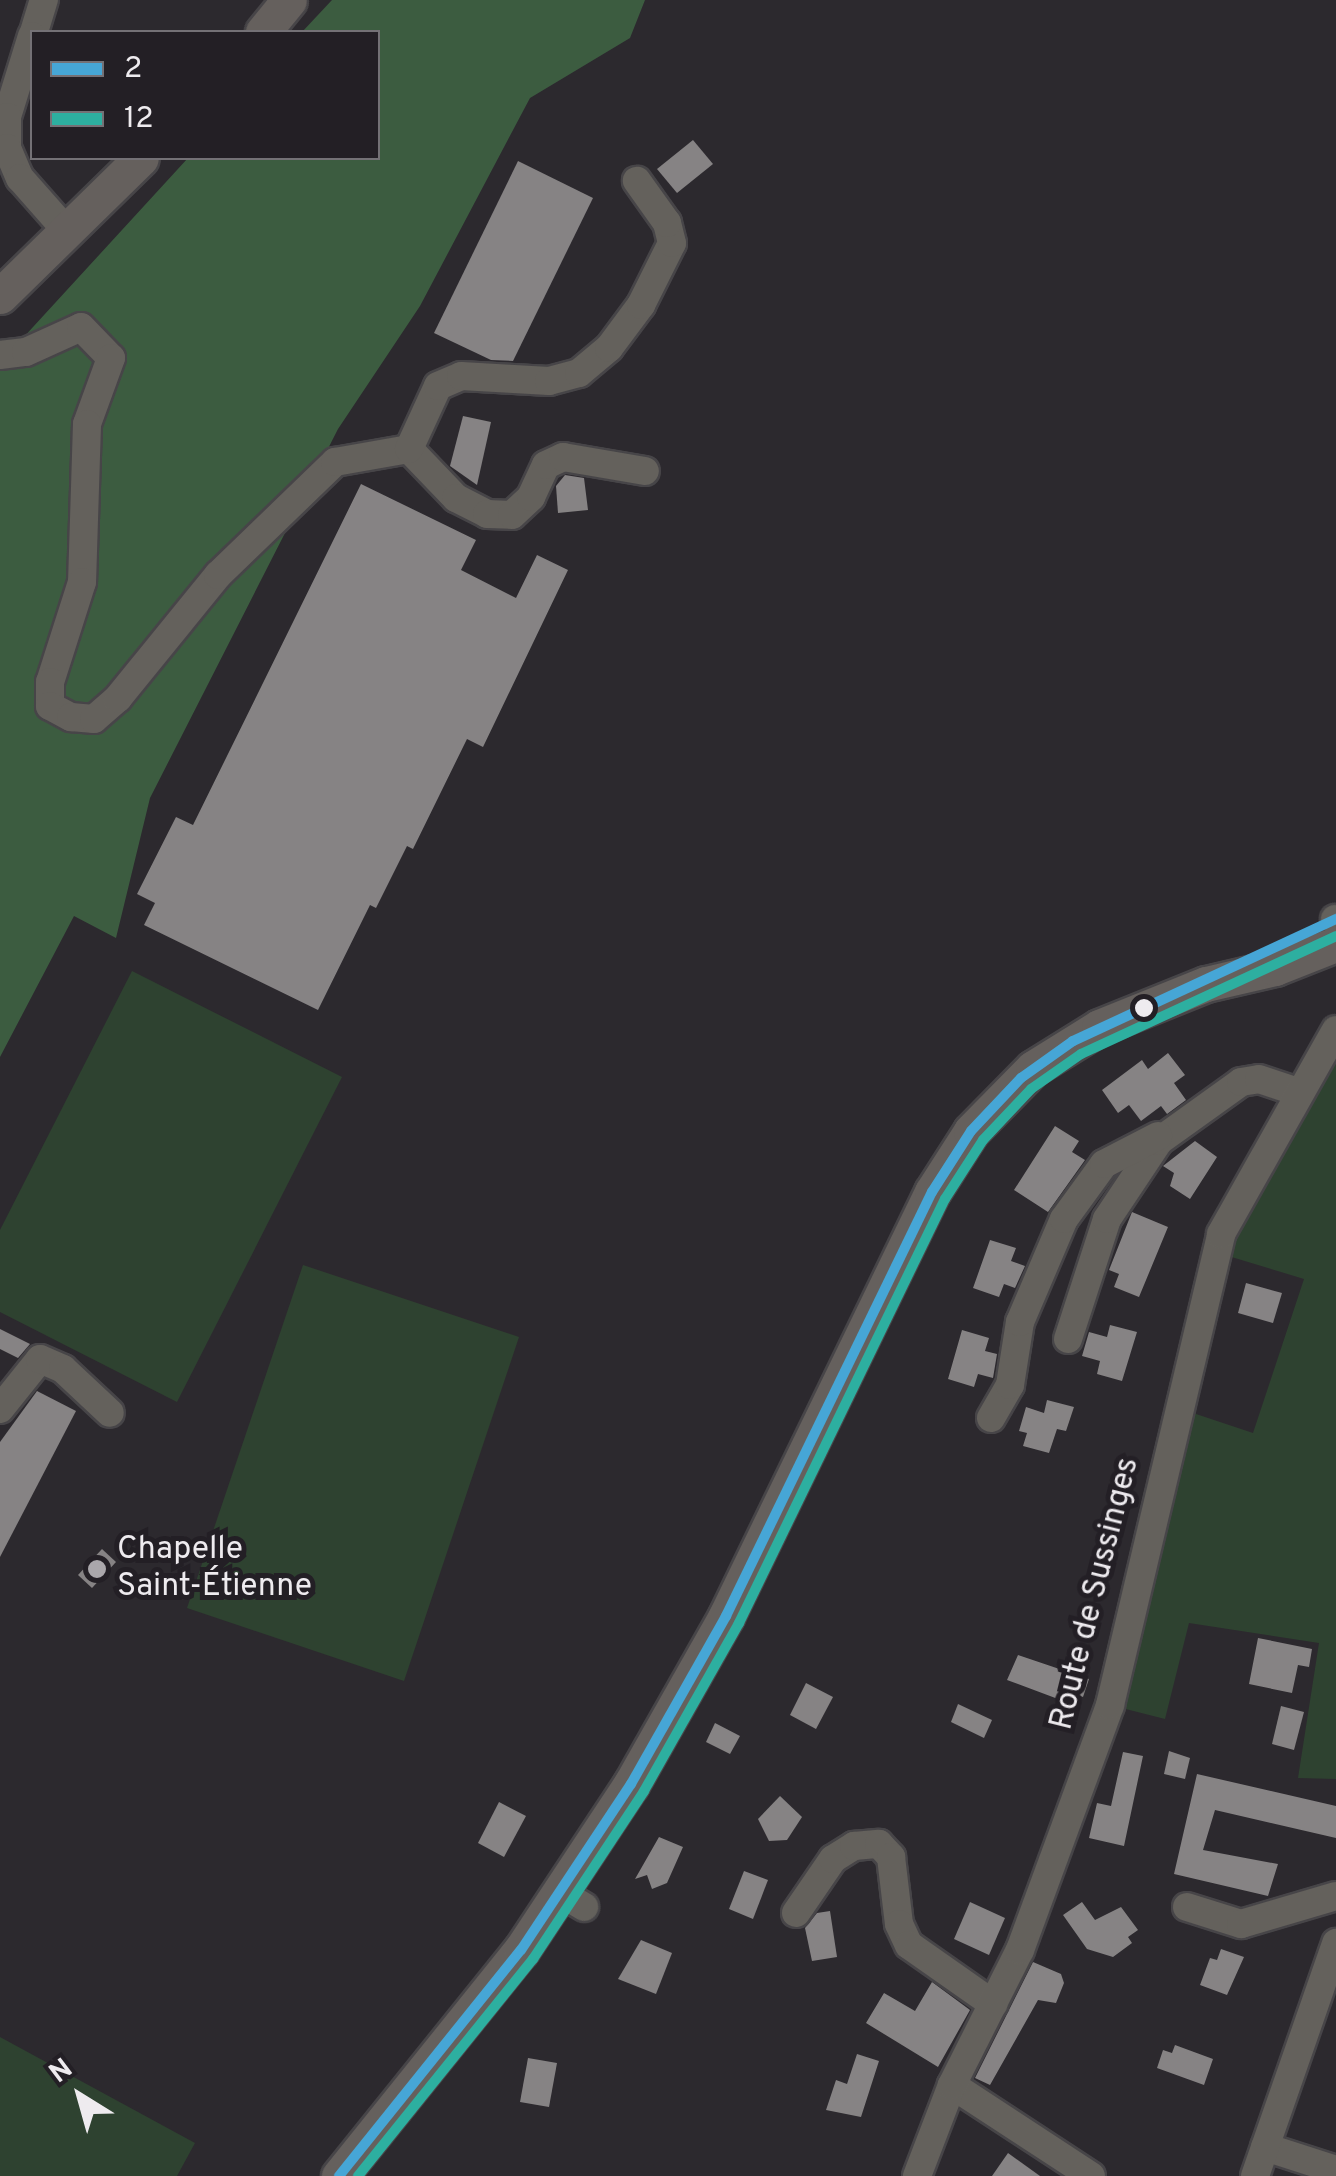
<!DOCTYPE html>
<meta charset="utf-8">
<style>
body{margin:0}
#map{position:relative;width:1336px;height:2176px;overflow:hidden;background:#2c292e;font-family:Overpass,sans-serif}
div>[style]{position:absolute}
.green>*{inset:0;background:#2e4230}
.forest>*{inset:0;background:#3c5c40}
.building>*{inset:0;background:#868384}
.roads{filter:drop-shadow(2px 0 #474548) drop-shadow(-2px 0 #474548) drop-shadow(0 2px #474548) drop-shadow(0 -2px #474548)}
.minor>*{height:28px;margin:-14px;padding:0 14px;transform-origin:14px;border-radius:14px;background:#64615c}
.major>*{height:35px;margin:-17.5px;padding:0 17.5px;transform-origin:17.5px;border-radius:17.5px;background:#65605d}
.bus-1>*{height:10px;margin:-5px;padding:0 5px;transform-origin:5px;border-radius:5px;background:#46a6d6}
.bus-2>*{height:10px;margin:-5px;padding:0 5px;transform-origin:5px;border-radius:5px;background:#2dafa0}
.dots>*{width:28px;height:28px;translate:-50% -50%;box-sizing:border-box;border:5px solid #231f25;border-radius:50%}
span{translate:-50% -50%;white-space:nowrap;text-align:center;line-height:1.15;-webkit-text-stroke:10px #231f25;paint-order:stroke}
.poi-label{font-size:32px;color:#eeebef}
.left{translate:0 -50%;text-align:left}
.street-label{font-size:32px;color:#eeebef}
.legend{position:absolute;left:30px;top:30px;width:350px;height:130px;box-sizing:border-box;background:#231f25;border:2px solid #747176;margin:0;padding:12px 18px;list-style:none;font-size:30px;color:#eeebef}
.legend li{display:flex;align-items:center;gap:20px;height:50px}
.legend b{width:50px;border:2px solid #747176}
.north{position:absolute;left:30px;top:2046px;width:100px;height:100px;-webkit-text-stroke:8px #231f25;paint-order:stroke;rotate:323deg;font-size:28px;font-weight:700;line-height:40px;text-align:center;color:#eeebef}
.north::after{content:'';display:block;margin:auto;width:35px;height:45px;background:#eeebef;clip-path:polygon(50% 0,100% 100%,50% 72%,0 100%)}
</style>
<div id="map">
<div class="green">
<i style="clip-path:polygon(132px 971px,342px 1077px,177px 1402px,0 1312px,0 1230px)"></i>
<i style="clip-path:polygon(1336px 1048px,1336px 1779px,1298px 1778px,1319px 1643px,1189px 1623px,1165px 1719px,1110px 1705px,1178px 1408px,1253px 1433px,1304px 1279px,1225px 1255px)"></i>
<i style="clip-path:polygon(303px 1265px,519px 1337px,404px 1681px,187px 1608px)"></i>
<i style="clip-path:polygon(0 2037px,195px 2143px,177px 2176px,0 2176px)"></i>
</div>
<div class="forest">
<i style="clip-path:polygon(332px 0,645px 0,630px 38px,530px 98px,420px 306px,338px 429px,150px 798px,116px 938px,74px 916px,0 1057px,0 363px,188px 158px,378px 158px,378px 32px,302px 32px)"></i>
</div>
<div class="building">
<i style="clip-path:polygon(693px 140px,713px 164px,677px 193px,657px 169px)"></i>
<i style="clip-path:polygon(518px 161px,593px 198px,513px 361px,491px 360px,434px 333px)"></i>
<i style="clip-path:polygon(463px 416px,491px 422px,477px 485px,450px 466px)"></i>
<i style="clip-path:polygon(565px 475px,584px 478px,588px 510px,558px 513px,556px 486px)"></i>
<i style="clip-path:polygon(361px 484px,476px 540px,461px 570px,516px 598px,537px 555px,568px 570px,483px 747px,467px 739px,413px 849px,407px 846px,376px 908px,370px 905px,318px 1010px,144px 925px,155px 903px,137px 894px,176px 817px,193px 825px)"></i>
<i style="clip-path:polygon(1168px 1053px,1185px 1075px,1174px 1083px,1186px 1100px,1167px 1114px,1161px 1106px,1141px 1121px,1129px 1105px,1118px 1113px,1102px 1090px,1142px 1060px,1148px 1069px)"></i>
<i style="clip-path:polygon(1055px 1126px,1079px 1141px,1072px 1152px,1085px 1160px,1048px 1212px,1014px 1190px)"></i>
<i style="clip-path:polygon(1195px 1141px,1217px 1157px,1190px 1199px,1170px 1186px,1174px 1173px,1163px 1166px)"></i>
<i style="clip-path:polygon(1132px 1212px,1168px 1227px,1139px 1297px,1114px 1287px,1119px 1274px,1109px 1270px)"></i>
<i style="clip-path:polygon(990px 1240px,1016px 1248px,1011px 1261px,1025px 1266px,1015px 1288px,1004px 1284px,999px 1297px,973px 1288px)"></i>
<i style="clip-path:polygon(1246px 1283px,1282px 1293px,1273px 1323px,1238px 1313px)"></i>
<i style="clip-path:polygon(1110px 1325px,1137px 1332px,1122px 1381px,1097px 1374px,1100px 1361px,1082px 1356px,1089px 1332px,1107px 1337px)"></i>
<i style="clip-path:polygon(0 1329px,30px 1344px,18px 1358px,0 1349px)"></i>
<i style="clip-path:polygon(962px 1330px,989px 1338px,985px 1351px,997px 1354px,993px 1378px,978px 1374px,974px 1387px,948px 1379px)"></i>
<i style="clip-path:polygon(37px 1391px,76px 1411px,0 1557px,0 1442px)"></i>
<i style="clip-path:polygon(1047px 1400px,1074px 1407px,1066px 1431px,1057px 1429px,1049px 1453px,1023px 1446px,1027px 1433px,1019px 1431px,1026px 1407px,1044px 1413px)"></i>
<i style="clip-path:polygon(102px 1549px,116px 1562px,92px 1588px,78px 1575px)"></i>
<i style="clip-path:polygon(1258px 1638px,1312px 1649px,1309px 1667px,1298px 1665px,1292px 1693px,1249px 1684px)"></i>
<i style="clip-path:polygon(1018px 1655px,1089px 1679px,1083px 1697px,1070px 1692px,1066px 1702px,1007px 1680px)"></i>
<i style="clip-path:polygon(806px 1683px,833px 1697px,816px 1729px,790px 1715px)"></i>
<i style="clip-path:polygon(958px 1704px,992px 1720px,984px 1738px,951px 1722px)"></i>
<i style="clip-path:polygon(1281px 1706px,1304px 1712px,1294px 1750px,1272px 1744px)"></i>
<i style="clip-path:polygon(715px 1723px,740px 1736px,730px 1754px,706px 1742px)"></i>
<i style="clip-path:polygon(1169px 1751px,1190px 1758px,1185px 1779px,1164px 1774px)"></i>
<i style="clip-path:polygon(1123px 1752px,1143px 1756px,1124px 1846px,1089px 1838px,1097px 1803px,1111px 1806px)"></i>
<i style="clip-path:polygon(1197px 1774px,1336px 1806px,1336px 1838px,1215px 1810px,1203px 1850px,1278px 1864px,1268px 1896px,1174px 1874px)"></i>
<i style="clip-path:polygon(780px 1796px,802px 1817px,787px 1840px,769px 1841px,758px 1819px)"></i>
<i style="clip-path:polygon(499px 1802px,526px 1816px,504px 1857px,478px 1843px)"></i>
<i style="clip-path:polygon(659px 1837px,683px 1847px,667px 1883px,652px 1889px,647px 1875px,635px 1879px)"></i>
<i style="clip-path:polygon(744px 1871px,768px 1880px,753px 1919px,729px 1909px)"></i>
<i style="clip-path:polygon(970px 1902px,1005px 1918px,989px 1955px,954px 1939px)"></i>
<i style="clip-path:polygon(1082px 1902px,1095px 1920px,1121px 1907px,1138px 1930px,1128px 1937px,1132px 1943px,1113px 1957px,1087px 1949px,1063px 1915px)"></i>
<i style="clip-path:polygon(830px 1911px,837px 1957px,812px 1961px,805px 1928px,817px 1913px)"></i>
<i style="clip-path:polygon(641px 1940px,672px 1953px,656px 1994px,618px 1979px)"></i>
<i style="clip-path:polygon(1221px 1949px,1244px 1957px,1227px 1995px,1200px 1985px,1210px 1958px,1217px 1960px)"></i>
<i style="clip-path:polygon(1033px 1962px,1061px 1974px,1064px 1983px,1056px 2003px,1038px 2000px,990px 2085px,975px 2078px)"></i>
<i style="clip-path:polygon(932px 1982px,970px 2010px,938px 2067px,866px 2023px,884px 1993px,915px 2011px)"></i>
<i style="clip-path:polygon(1175px 2045px,1213px 2059px,1204px 2085px,1157px 2068px,1163px 2050px,1172px 2053px)"></i>
<i style="clip-path:polygon(857px 2054px,879px 2061px,861px 2117px,826px 2110px,836px 2080px,847px 2084px)"></i>
<i style="clip-path:polygon(528px 2058px,557px 2063px,549px 2107px,520px 2102px)"></i>
<i style="clip-path:polygon(1008px 2153px,1040px 2176px,992px 2176px)"></i>
</div>
<div class="roads">
<div class="minor">
<i style="left:34px;top:32px;width:34px;rotate:-73deg"></i>
<i style="left:32px;top:36px;width:85px;rotate:107.2deg"></i>
<i style="left:7px;top:117px;width:31px;rotate:90deg"></i>
<i style="left:7px;top:148px;width:33px;rotate:67deg"></i>
<i style="left:20px;top:178px;width:68px;rotate:48.6deg"></i>
<i style="left:0;top:355px;width:26px;rotate:-7deg"></i>
<i style="left:26px;top:352px;width:60px;rotate:-24.4deg"></i>
<i style="left:81px;top:327px;width:43px;rotate:45.9deg"></i>
<i style="left:111px;top:358px;width:70px;rotate:110deg"></i>
<i style="left:87px;top:424px;width:158px;rotate:91.8deg"></i>
<i style="left:82px;top:582px;width:105px;rotate:107.7deg"></i>
<i style="left:50px;top:682px;width:24px;rotate:90deg"></i>
<i style="left:50px;top:706px;width:24px;rotate:28deg"></i>
<i style="left:71px;top:717px;width:23px;rotate:5deg"></i>
<i style="left:94px;top:719px;width:32px;rotate:-41deg"></i>
<i style="left:118px;top:698px;width:159px;rotate:-50.9deg"></i>
<i style="left:218px;top:575px;width:163px;rotate:-44deg"></i>
<i style="left:335px;top:462px;width:75px;rotate:-10deg"></i>
<i style="left:409px;top:449px;width:68px;rotate:46.2deg"></i>
<i style="left:456px;top:498px;width:35px;rotate:27deg"></i>
<i style="left:487px;top:514px;width:25px;rotate:2deg"></i>
<i style="left:512px;top:515px;width:26px;rotate:-43deg"></i>
<i style="left:531px;top:497px;width:35px;rotate:-65deg"></i>
<i style="left:546px;top:465px;width:19px;rotate:-25deg"></i>
<i style="left:563px;top:457px;width:83px;rotate:9.7deg"></i>
<i style="left:409px;top:449px;width:69px;rotate:-65.3deg"></i>
<i style="left:438px;top:386px;width:25px;rotate:-23deg"></i>
<i style="left:461px;top:376px;width:88px;rotate:3.3deg"></i>
<i style="left:549px;top:381px;width:31px;rotate:-15deg"></i>
<i style="left:579px;top:373px;width:39px;rotate:-40deg"></i>
<i style="left:609px;top:348px;width:54px;rotate:-53.3deg"></i>
<i style="left:641px;top:305px;width:69px;rotate:-63.4deg"></i>
<i style="left:672px;top:243px;width:21px;rotate:-104deg"></i>
<i style="left:667px;top:223px;width:52px;rotate:-125.5deg"></i>
<i style="left:1335px;top:919px;width:2px;rotate:63deg"></i>
<i style="left:1068px;top:1339px;width:126px;rotate:-72deg"></i>
<i style="left:1107px;top:1219px;width:94px;rotate:-56.3deg"></i>
<i style="left:1159px;top:1141px;width:101px;rotate:-35.7deg"></i>
<i style="left:1241px;top:1082px;width:18px;rotate:-9deg"></i>
<i style="left:1259px;top:1079px;width:41px;rotate:18.4deg"></i>
<i style="left:0;top:1409px;width:64px;rotate:-51.3deg"></i>
<i style="left:40px;top:1359px;width:25px;rotate:23deg"></i>
<i style="left:63px;top:1369px;width:64px;rotate:43.1deg"></i>
<i style="left:991px;top:1418px;width:38px;rotate:-60deg"></i>
<i style="left:1010px;top:1385px;width:64px;rotate:-81deg"></i>
<i style="left:1020px;top:1322px;width:112px;rotate:-66.9deg"></i>
<i style="left:1064px;top:1219px;width:68px;rotate:-54deg"></i>
<i style="left:1104px;top:1164px;width:61px;rotate:-27.4deg"></i>
<i style="left:561px;top:1893px;width:27px;rotate:31deg"></i>
<i style="left:1187px;top:1907px;width:57px;rotate:17.5deg"></i>
<i style="left:1241px;top:1924px;width:99px;rotate:-16.4deg"></i>
<i style="left:796px;top:1913px;width:65px;rotate:-55.6deg"></i>
<i style="left:833px;top:1859px;width:25px;rotate:-32deg"></i>
<i style="left:854px;top:1846px;width:25px;rotate:-5deg"></i>
<i style="left:879px;top:1844px;width:18px;rotate:47deg"></i>
<i style="left:891px;top:1857px;width:67px;rotate:83.2deg"></i>
<i style="left:899px;top:1924px;width:23px;rotate:65deg"></i>
<i style="left:909px;top:1945px;width:103px;rotate:35.1deg"></i>
<i style="left:952px;top:2085px;width:166px;rotate:33.2deg"></i>
<i style="left:1265px;top:2147px;width:75px;rotate:17.9deg"></i>
<i style="left:917px;top:2176px;width:97px;rotate:-69deg"></i>
<i style="left:952px;top:2085px;width:151px;rotate:-63.3deg"></i>
<i style="left:1020px;top:1950px;width:261px;rotate:-69.8deg"></i>
<i style="left:1110px;top:1705px;width:484px;rotate:-76.7deg"></i>
<i style="left:1221px;top:1234px;width:234px;rotate:-60.6deg"></i>
<i style="left:1255px;top:2176px;width:247px;rotate:-70.8deg"></i>
</div>
<div class="major">
<i style="left:263px;top:32px;width:41px;rotate:-50.9deg"></i>
<i style="left:0;top:296px;width:197px;rotate:-44.4deg"></i>
<i style="left:339px;top:2176px;width:290px;rotate:-51.2deg"></i>
<i style="left:521px;top:1950px;width:199px;rotate:-56.5deg"></i>
<i style="left:631px;top:1784px;width:193px;rotate:-60.5deg"></i>
<i style="left:726px;top:1616px;width:471px;rotate:-64.1deg"></i>
<i style="left:932px;top:1192px;width:72px;rotate:-57.4deg"></i>
<i style="left:971px;top:1131px;width:88px;rotate:-45.5deg"></i>
<i style="left:1033px;top:1068px;width:78px;rotate:-31.8deg"></i>
<i style="left:1099px;top:1027px;width:115px;rotate:-21.9deg"></i>
<i style="left:1206px;top:984px;width:71px;rotate:-13.1deg"></i>
<i style="left:1275px;top:968px;width:66px;rotate:-21.5deg"></i>
</div>
</div>
<div class="bus-1">
<i style="left:339px;top:2176px;width:290px;rotate:-51.2deg"></i>
<i style="left:521px;top:1950px;width:199px;rotate:-56.5deg"></i>
<i style="left:631px;top:1784px;width:193px;rotate:-60.5deg"></i>
<i style="left:726px;top:1616px;width:471px;rotate:-64.1deg"></i>
<i style="left:932px;top:1192px;width:72px;rotate:-57.4deg"></i>
<i style="left:971px;top:1131px;width:73px;rotate:-46.7deg"></i>
<i style="left:1021px;top:1078px;width:64px;rotate:-35.4deg"></i>
<i style="left:1073px;top:1041px;width:290px;rotate:-24.9deg"></i>
</div>
<div class="bus-2">
<i style="left:358px;top:2176px;width:279px;rotate:-51.1deg"></i>
<i style="left:533px;top:1959px;width:201px;rotate:-56.5deg"></i>
<i style="left:644px;top:1791px;width:193px;rotate:-60.5deg"></i>
<i style="left:739px;top:1623px;width:471px;rotate:-64.1deg"></i>
<i style="left:945px;top:1199px;width:70px;rotate:-57.2deg"></i>
<i style="left:983px;top:1140px;width:70px;rotate:-46.7deg"></i>
<i style="left:1031px;top:1089px;width:61px;rotate:-35deg"></i>
<i style="left:1081px;top:1054px;width:281px;rotate:-24.8deg"></i>
</div>
<div class="dots">
<i style="left:1144px;top:1008px;background:#eeebef"></i>
<i style="left:97px;top:1569px;background:#aaa7ab"></i>
</div>
<div class="poi-label">
<span class="left" style="left:117px;top:1569px">Chapelle<br>Saint-Étienne</span>
</div>
<div class="street-label">
<span style="left:1096px;top:1594px;rotate:-76deg">Route de Sussinges</span>
</div>
<ul class="legend">
<li><b style="height:12px;background:#46a6d6"></b>2</li>
<li><b style="height:12px;background:#2dafa0"></b>12</li>
</ul>
<div class="north">N</div>
</div>
